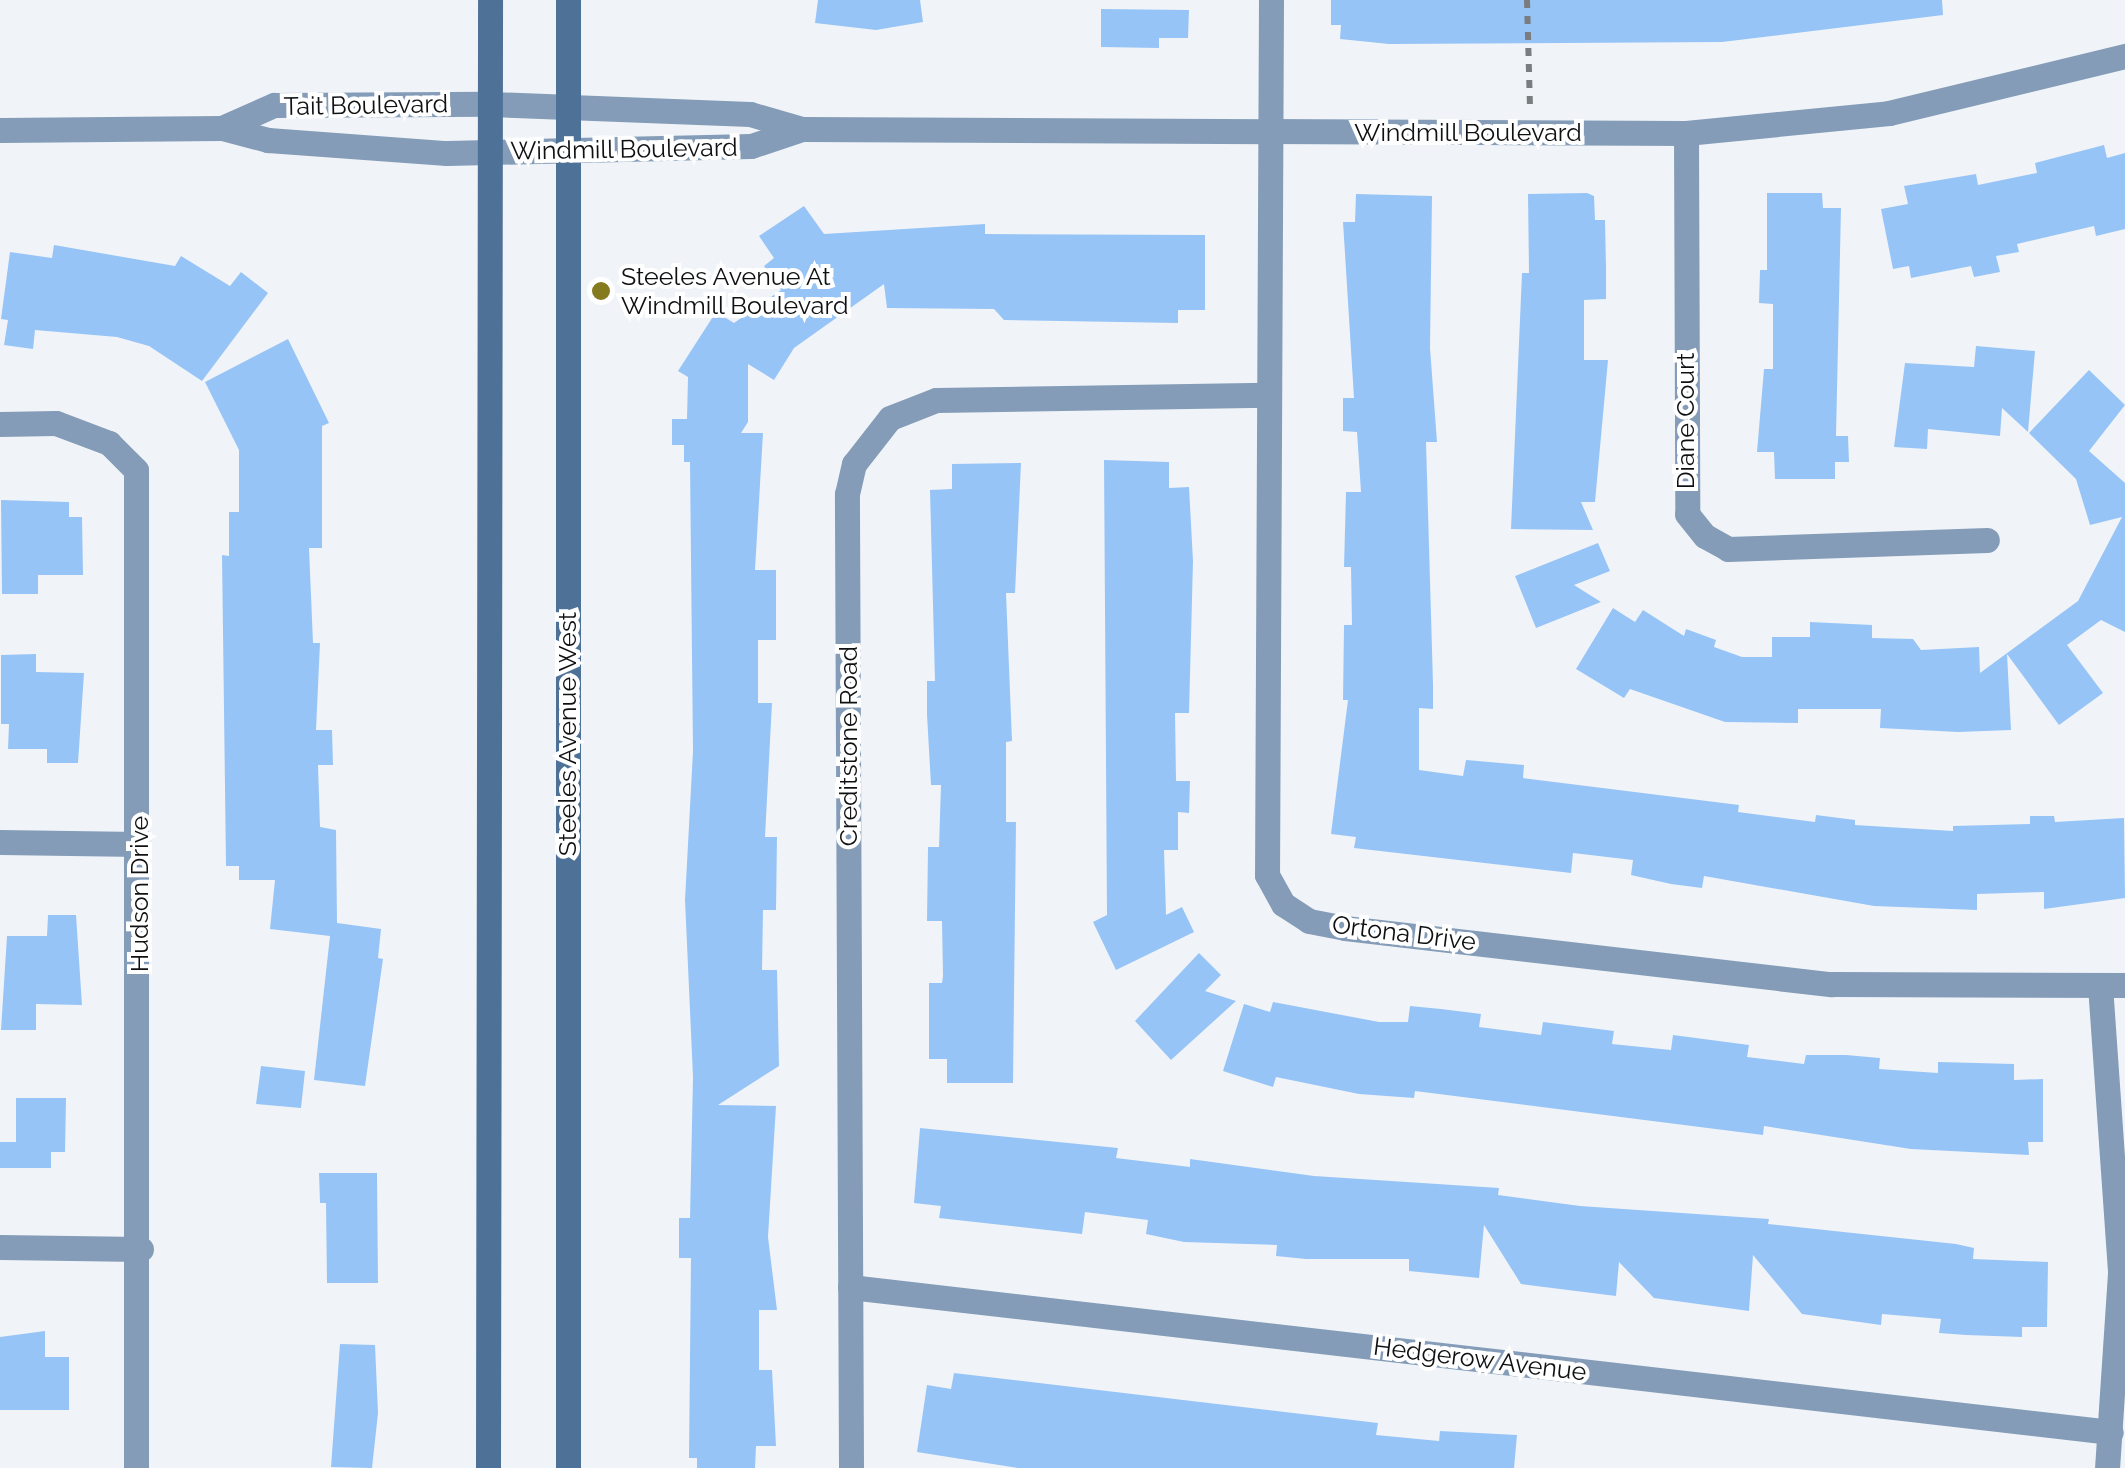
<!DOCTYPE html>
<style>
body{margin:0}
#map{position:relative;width:2125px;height:1468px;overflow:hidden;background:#f0f4f8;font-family:Raleway,sans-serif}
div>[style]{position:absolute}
.building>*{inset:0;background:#97c4f6}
.path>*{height:6px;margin-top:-3px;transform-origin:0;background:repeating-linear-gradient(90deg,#7a7d80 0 8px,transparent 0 16px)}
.street>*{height:25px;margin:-12.5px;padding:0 12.5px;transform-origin:12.5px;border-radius:12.5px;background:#849cb7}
.secondary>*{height:25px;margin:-12.5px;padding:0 12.5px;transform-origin:12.5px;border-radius:12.5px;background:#4e7197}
.dots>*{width:28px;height:28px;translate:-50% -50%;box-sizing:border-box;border:5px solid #fff;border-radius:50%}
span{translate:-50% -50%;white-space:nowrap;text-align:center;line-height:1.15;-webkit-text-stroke:8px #fff;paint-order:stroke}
.street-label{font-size:25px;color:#0f1012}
.poi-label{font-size:25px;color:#0f1012}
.left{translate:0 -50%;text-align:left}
</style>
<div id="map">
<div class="building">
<i style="clip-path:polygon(818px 0,920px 0,923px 22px,876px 30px,815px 23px)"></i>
<i style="clip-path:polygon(1331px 0,1942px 0,1943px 15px,1722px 42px,1389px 44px,1340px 39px,1341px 25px,1331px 25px)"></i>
<i style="clip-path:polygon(1101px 9px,1189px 10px,1188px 38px,1159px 38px,1159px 48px,1101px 47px)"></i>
<i style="clip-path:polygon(2104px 145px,2107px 158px,2125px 153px,2125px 229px,2096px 236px,2094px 226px,2017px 244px,2019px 252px,1996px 256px,2000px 272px,1974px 277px,1971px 266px,1911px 278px,1909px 266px,1893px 269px,1881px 209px,1908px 204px,1904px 186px,1976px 174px,1978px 185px,2037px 173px,2035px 163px)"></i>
<i style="clip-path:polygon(1587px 193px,1594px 196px,1595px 220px,1605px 220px,1606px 267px,1606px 299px,1584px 300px,1584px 360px,1608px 360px,1595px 502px,1581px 502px,1593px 530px,1511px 529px,1522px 273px,1529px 273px,1528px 194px)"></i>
<i style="clip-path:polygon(1767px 193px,1822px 193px,1823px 208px,1841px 208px,1836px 436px,1848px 436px,1849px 462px,1835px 462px,1835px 479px,1775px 479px,1774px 452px,1757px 452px,1764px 369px,1773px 369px,1773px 304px,1759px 303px,1760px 270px,1767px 270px)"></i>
<i style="clip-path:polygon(1356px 194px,1432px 196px,1430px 348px,1437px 442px,1426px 442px,1433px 684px,1433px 709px,1419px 708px,1419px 770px,1463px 776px,1466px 760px,1524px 765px,1523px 778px,1739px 805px,1738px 812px,1815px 822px,1816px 815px,1855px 820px,1855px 825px,1953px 831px,1953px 826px,2030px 824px,2030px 816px,2054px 816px,2055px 822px,2124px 818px,2125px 898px,2044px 909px,2044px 892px,1977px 894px,1977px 910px,1874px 906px,1704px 876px,1702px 888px,1671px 884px,1631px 875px,1633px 860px,1573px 853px,1571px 873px,1354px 848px,1356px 837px,1331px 834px,1348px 700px,1343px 700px,1344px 625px,1352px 625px,1351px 567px,1344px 567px,1346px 492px,1361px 492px,1357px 432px,1343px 431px,1343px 398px,1354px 398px,1343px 222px,1355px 222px)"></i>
<i style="clip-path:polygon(804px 206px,824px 234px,985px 224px,985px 234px,1205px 235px,1205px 310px,1178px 310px,1178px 323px,1004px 320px,994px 309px,887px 308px,884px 284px,794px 348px,774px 380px,748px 364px,748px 422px,741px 433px,763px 433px,755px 570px,776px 570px,776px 640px,758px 640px,758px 703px,772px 703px,765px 837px,777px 837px,776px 910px,763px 910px,762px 970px,777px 970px,779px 1066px,718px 1105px,776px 1106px,768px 1237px,777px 1310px,759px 1310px,759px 1370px,772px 1370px,776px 1446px,756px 1446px,755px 1468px,697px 1468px,697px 1458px,689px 1458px,691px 1258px,679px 1258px,679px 1218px,690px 1218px,693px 1077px,685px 900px,693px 751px,690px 462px,684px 462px,684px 445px,672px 445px,672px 419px,687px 419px,688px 377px,678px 371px,716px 312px,734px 323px,781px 290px,764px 266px,774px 258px,759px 236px)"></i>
<i style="clip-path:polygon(54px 245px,175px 266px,181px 256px,230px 286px,241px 272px,268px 293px,202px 381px,149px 346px,117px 337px,35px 330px,33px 349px,4px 345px,8px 320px,1px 319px,10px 252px,52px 258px)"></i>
<i style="clip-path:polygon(288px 339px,329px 423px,322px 426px,322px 548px,309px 548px,313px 643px,320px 643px,316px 730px,332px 730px,333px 765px,318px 765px,320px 827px,336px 830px,337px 923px,381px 929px,378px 958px,383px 959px,365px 1086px,314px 1080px,330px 936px,270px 929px,275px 880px,239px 880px,239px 866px,226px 866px,222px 555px,229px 556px,229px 512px,239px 512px,239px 450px,205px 382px)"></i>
<i style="clip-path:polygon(1976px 346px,2035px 351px,2028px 432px,2002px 408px,2000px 436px,1928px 429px,1927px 449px,1894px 447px,1905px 363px,1974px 367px)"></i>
<i style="clip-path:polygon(2089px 370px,2125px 405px,2089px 451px,2125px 483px,2125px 632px,2101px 620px,2067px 645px,2103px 693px,2059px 725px,2007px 654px,2011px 730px,1958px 732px,1880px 728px,1881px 709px,1798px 709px,1798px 723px,1725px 722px,1630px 689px,1624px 698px,1576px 669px,1613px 608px,1635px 622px,1643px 610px,1684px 636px,1686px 629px,1716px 640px,1714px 647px,1742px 657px,1772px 657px,1772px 637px,1810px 637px,1810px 622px,1872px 625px,1872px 638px,1913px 639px,1921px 650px,1979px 647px,1980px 673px,2078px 601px,2122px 517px,2090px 525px,2076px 479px,2029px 433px)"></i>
<i style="clip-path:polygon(1104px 460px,1169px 462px,1169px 488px,1189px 487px,1193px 561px,1189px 713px,1175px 713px,1176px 781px,1190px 781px,1189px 813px,1178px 812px,1178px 850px,1164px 850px,1166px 915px,1182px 907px,1194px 932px,1116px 970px,1093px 922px,1107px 915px)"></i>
<i style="clip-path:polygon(1021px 463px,1015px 593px,1006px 593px,1012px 741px,1006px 742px,1006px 822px,1016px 822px,1013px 1083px,947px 1083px,947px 1059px,929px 1059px,929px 983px,942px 983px,943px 976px,942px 921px,927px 921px,928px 847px,939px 847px,941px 785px,931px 785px,927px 715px,927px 681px,935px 681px,930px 490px,952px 489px,952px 464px)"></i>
<i style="clip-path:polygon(1px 500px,69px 502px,69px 517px,82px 517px,83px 575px,38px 575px,38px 594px,2px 594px)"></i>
<i style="clip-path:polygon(1598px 543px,1610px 571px,1574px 585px,1601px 602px,1536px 628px,1515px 576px)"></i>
<i style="clip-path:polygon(36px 654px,36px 672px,84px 673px,78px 763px,47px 763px,47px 749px,8px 749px,9px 724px,1px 724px,1px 655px)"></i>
<i style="clip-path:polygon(48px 915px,76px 915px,82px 1005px,36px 1004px,36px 1030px,1px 1030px,7px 936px,47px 936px)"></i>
<i style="clip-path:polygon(1199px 953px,1221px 975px,1205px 991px,1236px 1001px,1171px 1060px,1135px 1021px)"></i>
<i style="clip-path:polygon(1273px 1002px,1379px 1022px,1408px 1022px,1410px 1006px,1441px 1009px,1481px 1014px,1479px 1027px,1541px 1035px,1543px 1022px,1614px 1031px,1612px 1044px,1671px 1050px,1673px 1035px,1749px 1045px,1747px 1057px,1804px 1064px,1806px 1055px,1846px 1055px,1880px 1058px,1879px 1069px,1938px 1073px,1938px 1062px,2014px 1064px,2014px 1080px,2043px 1079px,2043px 1142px,2028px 1142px,2029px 1155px,1911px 1149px,1764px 1126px,1763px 1135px,1415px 1091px,1414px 1098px,1359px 1094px,1276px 1077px,1273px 1087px,1223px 1071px,1244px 1004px,1270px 1012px)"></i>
<i style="clip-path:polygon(261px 1066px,305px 1071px,301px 1108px,256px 1104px)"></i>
<i style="clip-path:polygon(16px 1098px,66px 1098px,65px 1152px,51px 1152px,51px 1168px,0 1168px,0 1142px,16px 1142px)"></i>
<i style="clip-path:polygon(920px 1128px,1118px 1148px,1116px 1158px,1190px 1167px,1190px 1159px,1314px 1176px,1499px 1188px,1498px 1195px,1580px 1206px,1769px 1219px,1768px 1224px,1956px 1244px,1974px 1248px,1973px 1259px,2048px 1262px,2047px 1327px,2022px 1327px,2022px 1337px,1966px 1335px,1939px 1333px,1941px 1319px,1882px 1314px,1881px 1325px,1802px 1314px,1753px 1255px,1749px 1311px,1654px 1298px,1619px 1262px,1616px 1296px,1521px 1284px,1484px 1225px,1479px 1278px,1409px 1271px,1409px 1259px,1306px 1259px,1276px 1256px,1277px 1245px,1184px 1242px,1146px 1234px,1148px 1220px,1085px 1212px,1082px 1234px,939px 1218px,941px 1206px,914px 1203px)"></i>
<i style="clip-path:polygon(319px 1173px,377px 1173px,378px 1283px,327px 1283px,326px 1203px,320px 1203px)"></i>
<i style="clip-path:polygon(45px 1331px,45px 1357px,69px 1357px,69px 1410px,0 1410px,0 1337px)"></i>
<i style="clip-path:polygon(340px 1344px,375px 1345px,378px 1413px,372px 1468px,331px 1467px)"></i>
<i style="clip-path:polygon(954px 1373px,1378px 1423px,1376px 1435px,1439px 1441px,1440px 1431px,1517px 1435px,1514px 1468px,1018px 1468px,917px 1452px,927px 1385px,951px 1389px)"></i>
</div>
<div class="path">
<i style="left:1527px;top:0;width:106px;rotate:88.4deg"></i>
</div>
<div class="street">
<i style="left:1271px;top:0;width:875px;rotate:90.26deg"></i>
<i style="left:1267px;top:875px;width:33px;rotate:61deg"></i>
<i style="left:1283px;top:904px;width:31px;rotate:33deg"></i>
<i style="left:1309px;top:921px;width:37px;rotate:11deg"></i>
<i style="left:1345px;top:928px;width:490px;rotate:6.6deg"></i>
<i style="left:1832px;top:984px;width:293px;rotate:0.2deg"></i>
<i style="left:222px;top:128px;width:57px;rotate:-23.9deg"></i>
<i style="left:274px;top:105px;width:217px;rotate:-0.3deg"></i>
<i style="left:491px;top:104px;width:259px;rotate:2.2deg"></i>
<i style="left:750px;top:114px;width:54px;rotate:16.1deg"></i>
<i style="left:802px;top:129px;width:884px;rotate:0.26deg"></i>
<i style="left:1686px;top:133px;width:204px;rotate:-5.6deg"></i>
<i style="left:1889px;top:113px;width:243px;rotate:-13.6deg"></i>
<i style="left:0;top:130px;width:222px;rotate:-0.5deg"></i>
<i style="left:222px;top:128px;width:48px;rotate:14.6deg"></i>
<i style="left:268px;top:140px;width:179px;rotate:4.2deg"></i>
<i style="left:447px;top:153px;width:304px;rotate:-1.3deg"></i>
<i style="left:751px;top:146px;width:54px;rotate:-18.4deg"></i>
<i style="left:1686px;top:133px;width:381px;rotate:89.8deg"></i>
<i style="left:1687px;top:514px;width:28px;rotate:51deg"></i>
<i style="left:1705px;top:536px;width:26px;rotate:29deg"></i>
<i style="left:1728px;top:549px;width:259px;rotate:-2deg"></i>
<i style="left:0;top:424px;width:56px;rotate:-1deg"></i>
<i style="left:56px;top:423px;width:57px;rotate:20.7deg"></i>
<i style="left:109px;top:443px;width:38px;rotate:45deg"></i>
<i style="left:136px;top:470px;width:998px;rotate:90deg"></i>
<i style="left:0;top:842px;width:139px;rotate:0.8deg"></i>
<i style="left:2100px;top:985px;width:289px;rotate:86deg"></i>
<i style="left:2120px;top:1273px;width:195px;rotate:93.8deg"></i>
<i style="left:0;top:1247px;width:141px;rotate:0.8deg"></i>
<i style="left:850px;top:1287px;width:1269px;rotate:6.56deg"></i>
<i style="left:851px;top:1468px;width:974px;rotate:-90.24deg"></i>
<i style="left:847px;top:494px;width:31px;rotate:-77deg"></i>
<i style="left:854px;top:464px;width:58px;rotate:-52deg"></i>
<i style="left:890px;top:418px;width:49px;rotate:-21.4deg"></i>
<i style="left:936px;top:400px;width:331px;rotate:-0.9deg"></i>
</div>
<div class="secondary">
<i style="left:488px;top:1468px;width:1468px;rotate:-89.92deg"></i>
<i style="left:568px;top:1468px;width:1468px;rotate:-90deg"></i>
</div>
<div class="dots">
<i style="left:601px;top:291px;background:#867a1f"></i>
</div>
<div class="street-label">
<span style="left:366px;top:105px;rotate:-1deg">Tait Boulevard</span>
<span style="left:1468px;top:132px">Windmill Boulevard</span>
<span style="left:624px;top:149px;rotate:-1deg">Windmill Boulevard</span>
<span style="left:1685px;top:421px;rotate:-90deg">Diane Court</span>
<span style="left:567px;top:734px;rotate:-90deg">Steeles Avenue West</span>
<span style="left:848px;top:746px;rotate:-90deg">Creditstone Road</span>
<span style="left:139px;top:894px;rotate:-90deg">Hudson Drive</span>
<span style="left:1404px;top:933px;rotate:7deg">Ortona Drive</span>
<span style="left:1480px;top:1359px;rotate:7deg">Hedgerow Avenue</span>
</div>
<div class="poi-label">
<span class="left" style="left:621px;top:291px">Steeles Avenue At<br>Windmill Boulevard</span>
</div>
</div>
